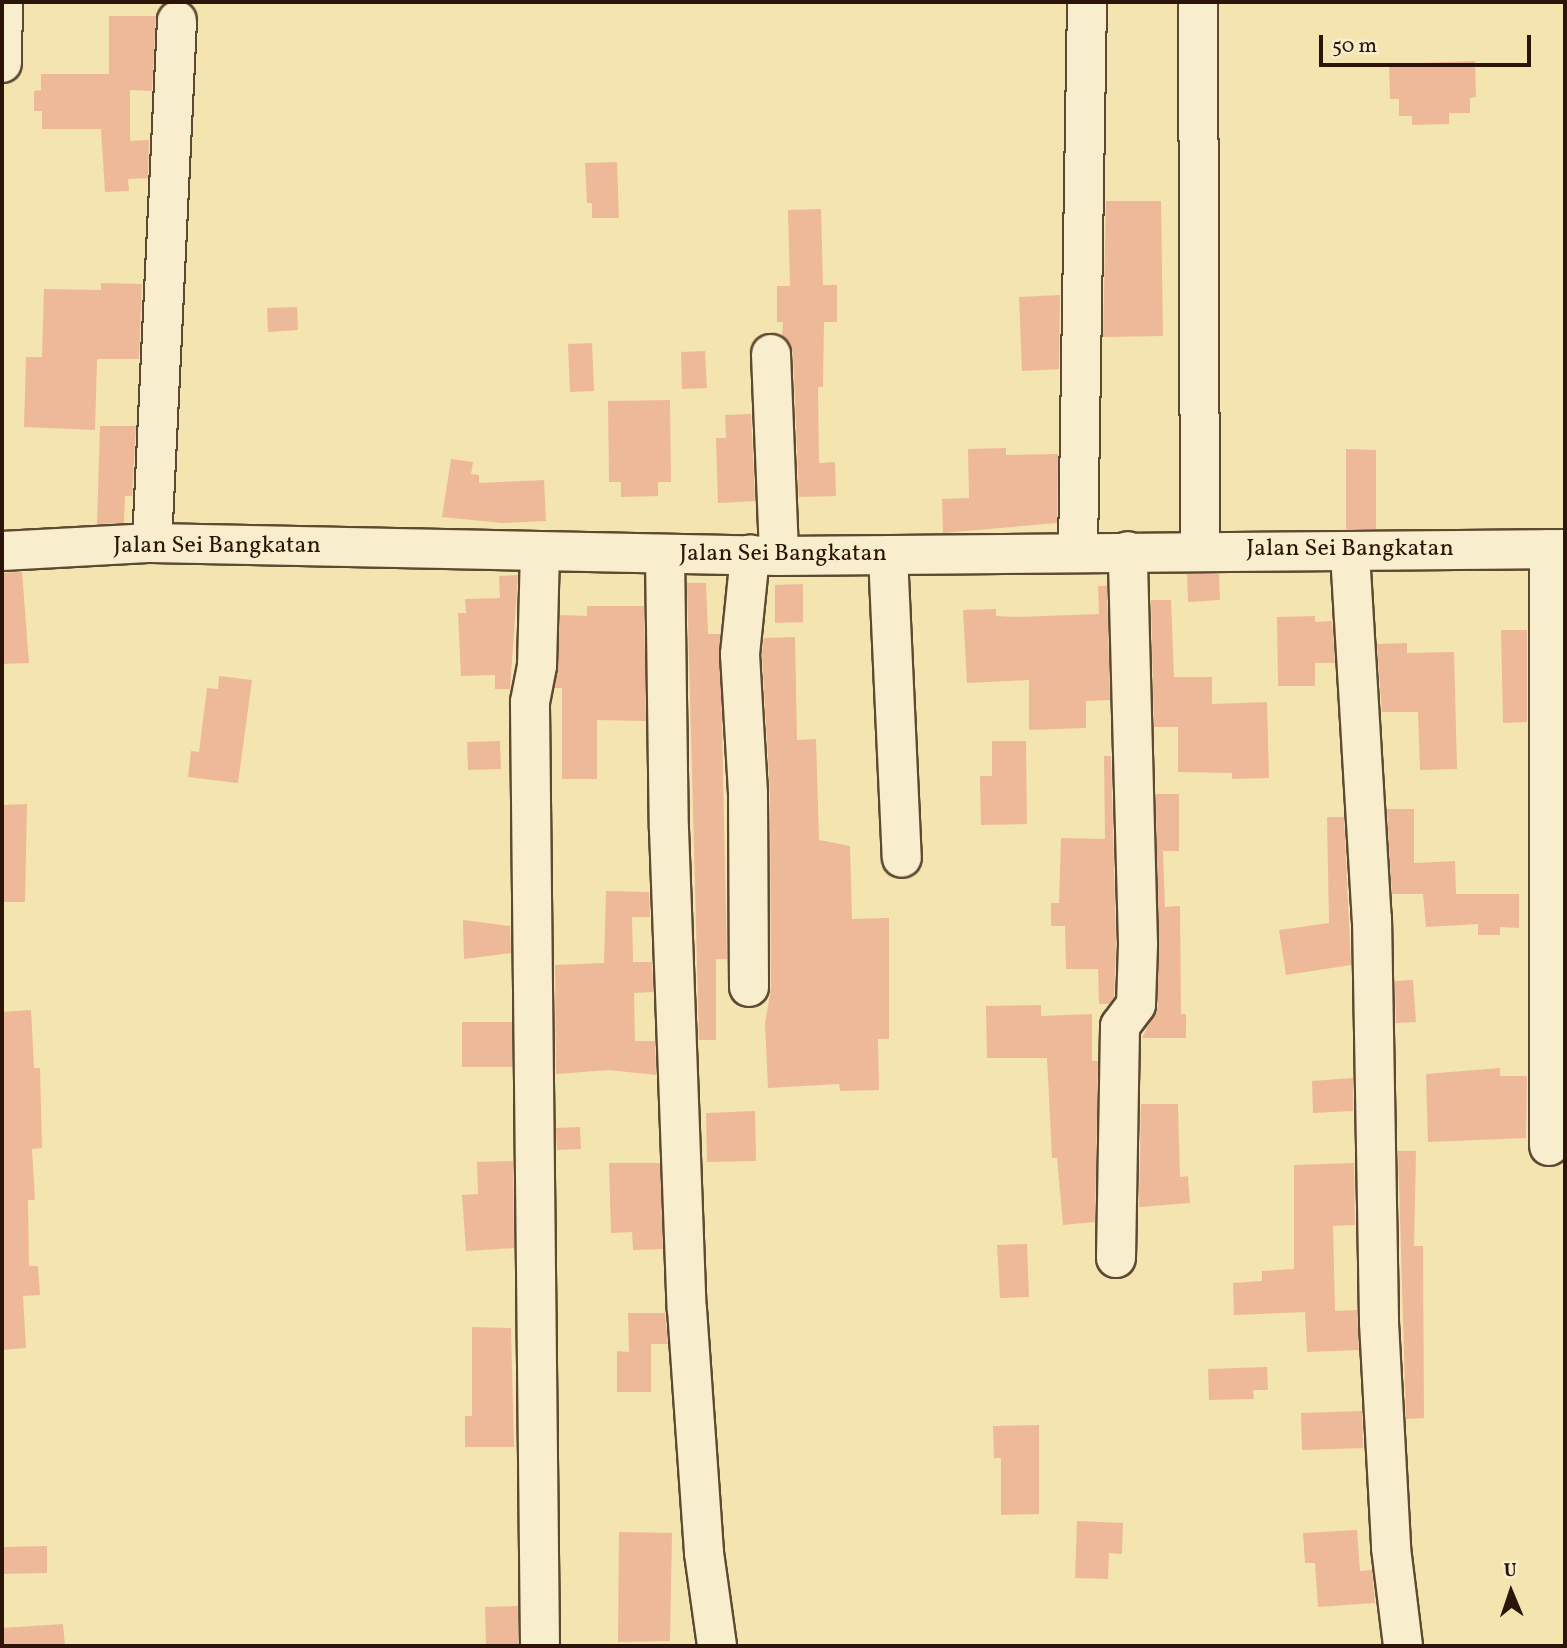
<!DOCTYPE html>
<style>
body{margin:0}
#map{position:relative;width:1567px;height:1648px;overflow:hidden;background:#f4e4b0;font-family:Vollkorn,serif}
div>[style]{position:absolute}
.building>*{inset:0;background:#eeb998}
.roads{filter:drop-shadow(2px 0 #5e4932) drop-shadow(-2px 0 #5e4932) drop-shadow(0 2px #5e4932) drop-shadow(0 -2px #5e4932)}
.minor>*{height:38px;margin:-19px;padding:0 19px;transform-origin:19px;border-radius:19px;background:#f8edcc}
span{translate:-50% -50%;white-space:nowrap;text-align:center;line-height:1.15;-webkit-text-stroke:5px #f8edcc;paint-order:stroke}
.street-label{font-size:24px;color:#2c1508}
.frame{position:absolute;inset:0;border:4px solid #2c1508;pointer-events:none}
.north{position:absolute;left:1476px;top:1557px;width:70px;height:70px;-webkit-text-stroke:5px #f8edcc;paint-order:stroke;rotate:358deg;font-size:19px;font-weight:700;line-height:28px;text-align:center;color:#2c1508}
.north::after{content:'';display:block;margin:auto;width:24px;height:32px;background:#2c1508;clip-path:polygon(50% 0,100% 100%,50% 72%,0 100%)}
.scale{position:absolute;left:1319px;top:35px;width:212px;height:32px;box-sizing:border-box;border:4px solid #2c1508;border-top:0;padding-left:9px;font-size:21px;line-height:24px;white-space:nowrap;color:#2c1508;-webkit-text-stroke:5px #f8edcc;paint-order:stroke}
</style>
<div id="map">
<div class="building">
<i style="clip-path:polygon(109px 16px,156px 16px,152px 91px,130px 90px,130px 141px,149px 140px,148px 178px,128px 179px,129px 191px,105px 192px,101px 129px,42px 129px,42px 111px,34px 111px,34px 91px,41px 90px,41px 74px,109px 74px)"></i>
<i style="clip-path:polygon(1475px 61px,1476px 97px,1470px 98px,1470px 113px,1449px 113px,1449px 124px,1412px 125px,1412px 116px,1399px 116px,1399px 99px,1390px 99px,1389px 64px)"></i>
<i style="clip-path:polygon(617px 162px,619px 218px,592px 218px,592px 203px,587px 203px,585px 163px)"></i>
<i style="clip-path:polygon(1106px 201px,1161px 201px,1163px 336px,1103px 337px)"></i>
<i style="clip-path:polygon(821px 209px,823px 285px,837px 285px,837px 322px,824px 322px,823px 387px,818px 387px,819px 463px,835px 462px,836px 496px,799px 497px,793px 353px,782px 336px,783px 322px,777px 322px,777px 286px,790px 286px,788px 210px)"></i>
<i style="clip-path:polygon(101px 283px,142px 284px,139px 359px,97px 359px,95px 430px,24px 427px,26px 357px,42px 357px,44px 289px,101px 290px)"></i>
<i style="clip-path:polygon(1060px 295px,1059px 369px,1022px 371px,1019px 297px)"></i>
<i style="clip-path:polygon(297px 307px,298px 330px,268px 332px,267px 308px)"></i>
<i style="clip-path:polygon(592px 343px,594px 391px,570px 392px,568px 344px)"></i>
<i style="clip-path:polygon(705px 351px,707px 388px,682px 389px,681px 352px)"></i>
<i style="clip-path:polygon(670px 400px,671px 482px,658px 482px,658px 496px,621px 497px,621px 482px,609px 482px,608px 401px)"></i>
<i style="clip-path:polygon(751px 414px,755px 501px,718px 503px,716px 438px,726px 438px,725px 415px)"></i>
<i style="clip-path:polygon(100px 426px,136px 426px,132px 496px,125px 496px,124px 523px,97px 524px)"></i>
<i style="clip-path:polygon(1006px 448px,1006px 455px,1058px 454px,1057px 523px,943px 533px,942px 499px,969px 498px,968px 449px)"></i>
<i style="clip-path:polygon(1346px 449px,1376px 450px,1376px 529px,1346px 529px)"></i>
<i style="clip-path:polygon(451px 459px,473px 462px,471px 474px,479px 475px,479px 483px,544px 480px,546px 521px,502px 523px,442px 517px)"></i>
<i style="clip-path:polygon(22px 572px,29px 663px,2px 664px,2px 573px)"></i>
<i style="clip-path:polygon(1187px 574px,1219px 574px,1220px 600px,1188px 602px)"></i>
<i style="clip-path:polygon(518px 575px,510px 689px,495px 689px,495px 675px,461px 676px,458px 613px,466px 613px,465px 599px,500px 598px,499px 576px)"></i>
<i style="clip-path:polygon(687px 583px,706px 583px,708px 634px,720px 634px,727px 959px,716px 959px,716px 1040px,699px 1040px)"></i>
<i style="clip-path:polygon(803px 584px,803px 622px,775px 623px,775px 585px)"></i>
<i style="clip-path:polygon(1098px 586px,1107px 586px,1110px 700px,1086px 701px,1086px 728px,1029px 730px,1029px 680px,967px 683px,963px 610px,996px 609px,996px 616px,1017px 617px,1099px 614px)"></i>
<i style="clip-path:polygon(1151px 600px,1171px 600px,1174px 677px,1212px 677px,1212px 704px,1267px 702px,1269px 778px,1232px 779px,1232px 773px,1178px 772px,1178px 727px,1154px 727px)"></i>
<i style="clip-path:polygon(587px 606px,644px 606px,646px 721px,597px 720px,597px 779px,562px 779px,562px 688px,555px 688px,560px 615px,587px 616px)"></i>
<i style="clip-path:polygon(1315px 616px,1315px 622px,1332px 621px,1335px 663px,1315px 663px,1315px 686px,1278px 686px,1277px 617px)"></i>
<i style="clip-path:polygon(1501px 630px,1527px 630px,1527px 722px,1503px 723px)"></i>
<i style="clip-path:polygon(795px 637px,797px 740px,816px 739px,819px 840px,850px 846px,852px 919px,889px 918px,889px 1039px,878px 1039px,879px 1090px,840px 1091px,839px 1084px,768px 1088px,765px 1024px,771px 987px,770px 793px,762px 654px,764px 638px)"></i>
<i style="clip-path:polygon(1407px 643px,1407px 653px,1454px 652px,1457px 769px,1420px 770px,1418px 712px,1382px 712px,1377px 644px)"></i>
<i style="clip-path:polygon(219px 676px,252px 680px,238px 783px,188px 777px,191px 751px,199px 752px,207px 688px,218px 689px)"></i>
<i style="clip-path:polygon(500px 741px,501px 769px,468px 770px,467px 742px)"></i>
<i style="clip-path:polygon(992px 741px,1026px 741px,1027px 824px,981px 825px,980px 776px,992px 776px)"></i>
<i style="clip-path:polygon(1104px 756px,1111px 756px,1116px 944px,1114px 997px,1109px 1004px,1099px 1004px,1098px 969px,1066px 969px,1065px 926px,1051px 926px,1051px 903px,1059px 903px,1061px 838px,1105px 839px)"></i>
<i style="clip-path:polygon(1156px 794px,1179px 794px,1179px 851px,1163px 851px,1165px 907px,1180px 906px,1181px 1014px,1186px 1014px,1186px 1038px,1142px 1038px,1158px 1006px)"></i>
<i style="clip-path:polygon(27px 804px,25px 902px,2px 902px,2px 805px)"></i>
<i style="clip-path:polygon(1387px 809px,1414px 809px,1414px 863px,1455px 861px,1456px 894px,1519px 894px,1519px 928px,1500px 927px,1500px 935px,1478px 935px,1478px 924px,1426px 927px,1423px 894px,1392px 894px)"></i>
<i style="clip-path:polygon(1327px 817px,1344px 817px,1351px 965px,1286px 975px,1279px 930px,1329px 923px)"></i>
<i style="clip-path:polygon(606px 891px,649px 892px,650px 917px,632px 917px,633px 962px,652px 962px,653px 992px,634px 993px,635px 1041px,655px 1041px,656px 1075px,609px 1070px,556px 1074px,555px 965px,604px 963px)"></i>
<i style="clip-path:polygon(463px 920px,510px 926px,511px 953px,464px 959px)"></i>
<i style="clip-path:polygon(1413px 980px,1416px 1022px,1396px 1023px,1395px 981px)"></i>
<i style="clip-path:polygon(1041px 1005px,1041px 1016px,1092px 1014px,1092px 1061px,1098px 1061px,1095px 1222px,1063px 1225px,1057px 1158px,1052px 1158px,1047px 1058px,987px 1058px,986px 1006px)"></i>
<i style="clip-path:polygon(31px 1010px,34px 1068px,40px 1068px,42px 1148px,32px 1149px,35px 1200px,28px 1200px,29px 1266px,38px 1266px,40px 1295px,23px 1296px,26px 1348px,2px 1350px,2px 1012px)"></i>
<i style="clip-path:polygon(462px 1022px,512px 1022px,512px 1067px,462px 1067px)"></i>
<i style="clip-path:polygon(1500px 1068px,1500px 1076px,1527px 1076px,1526px 1138px,1428px 1142px,1426px 1074px)"></i>
<i style="clip-path:polygon(1353px 1078px,1353px 1111px,1313px 1113px,1312px 1081px)"></i>
<i style="clip-path:polygon(1141px 1104px,1178px 1104px,1180px 1177px,1188px 1176px,1190px 1203px,1139px 1207px)"></i>
<i style="clip-path:polygon(755px 1111px,756px 1161px,707px 1162px,706px 1113px)"></i>
<i style="clip-path:polygon(580px 1127px,581px 1149px,557px 1150px,556px 1128px)"></i>
<i style="clip-path:polygon(1398px 1151px,1416px 1151px,1414px 1246px,1423px 1246px,1424px 1418px,1406px 1419px)"></i>
<i style="clip-path:polygon(513px 1161px,514px 1248px,466px 1251px,462px 1195px,478px 1194px,477px 1162px)"></i>
<i style="clip-path:polygon(609px 1163px,660px 1163px,663px 1249px,633px 1250px,632px 1232px,611px 1233px)"></i>
<i style="clip-path:polygon(1354px 1163px,1355px 1225px,1333px 1226px,1335px 1311px,1357px 1310px,1359px 1350px,1307px 1352px,1305px 1312px,1234px 1315px,1233px 1283px,1262px 1281px,1262px 1271px,1294px 1269px,1294px 1165px)"></i>
<i style="clip-path:polygon(1027px 1244px,1029px 1297px,1000px 1298px,997px 1245px)"></i>
<i style="clip-path:polygon(628px 1313px,665px 1313px,668px 1344px,651px 1344px,651px 1392px,617px 1392px,617px 1351px,629px 1352px)"></i>
<i style="clip-path:polygon(472px 1327px,511px 1328px,514px 1447px,465px 1447px,465px 1416px,472px 1416px)"></i>
<i style="clip-path:polygon(1267px 1367px,1268px 1390px,1253px 1390px,1254px 1399px,1209px 1400px,1208px 1369px)"></i>
<i style="clip-path:polygon(1362px 1411px,1363px 1448px,1302px 1450px,1301px 1413px)"></i>
<i style="clip-path:polygon(1039px 1425px,1039px 1514px,1001px 1515px,1001px 1458px,994px 1458px,993px 1426px)"></i>
<i style="clip-path:polygon(1077px 1521px,1123px 1523px,1122px 1554px,1109px 1553px,1108px 1579px,1075px 1578px)"></i>
<i style="clip-path:polygon(1357px 1530px,1360px 1571px,1372px 1570px,1375px 1603px,1318px 1607px,1315px 1563px,1305px 1563px,1303px 1533px)"></i>
<i style="clip-path:polygon(619px 1532px,672px 1533px,670px 1641px,618px 1642px)"></i>
<i style="clip-path:polygon(47px 1546px,47px 1573px,2px 1574px,2px 1547px)"></i>
<i style="clip-path:polygon(518px 1606px,518px 1645px,486px 1646px,485px 1607px)"></i>
<i style="clip-path:polygon(63px 1624px,65px 1646px,2px 1646px,2px 1628px)"></i>
</div>
<div class="roads">
<div class="minor">
<i style="left:1198px;top:2px;width:548px;rotate:89.79deg"></i>
<i style="left:2px;top:63px;width:61px;rotate:-89.1deg"></i>
<i style="left:771px;top:354px;width:202px;rotate:87.7deg"></i>
<i style="left:152px;top:543px;width:523px;rotate:-87.26deg"></i>
<i style="left:1549px;top:549px;width:597px;rotate:90deg"></i>
<i style="left:1078px;top:550px;width:548px;rotate:-89.06deg"></i>
<i style="left:2px;top:551px;width:150px;rotate:-3.1deg"></i>
<i style="left:152px;top:543px;width:627px;rotate:1.19deg"></i>
<i style="left:779px;top:556px;width:786px;rotate:-0.51deg"></i>
<i style="left:1350px;top:553px;width:366px;rotate:86.6deg"></i>
<i style="left:1372px;top:918px;width:405px;rotate:89deg"></i>
<i style="left:1379px;top:1323px;width:225px;rotate:86.9deg"></i>
<i style="left:1391px;top:1548px;width:99px;rotate:83deg"></i>
<i style="left:665px;top:555px;width:274px;rotate:89.2deg"></i>
<i style="left:669px;top:829px;width:480px;rotate:87.9deg"></i>
<i style="left:687px;top:1309px;width:245px;rotate:86deg"></i>
<i style="left:704px;top:1553px;width:94px;rotate:82deg"></i>
<i style="left:888px;top:555px;width:303px;rotate:87.4deg"></i>
<i style="left:749px;top:987px;width:194px;rotate:-90.3deg"></i>
<i style="left:748px;top:793px;width:139px;rotate:-93.3deg"></i>
<i style="left:740px;top:654px;width:100px;rotate:-84.2deg"></i>
<i style="left:1116px;top:1258px;width:232px;rotate:-89deg"></i>
<i style="left:1120px;top:1026px;width:26px;rotate:-53deg"></i>
<i style="left:1136px;top:1005px;width:61px;rotate:-88.1deg"></i>
<i style="left:1138px;top:944px;width:393px;rotate:-91.5deg"></i>
<i style="left:540px;top:1646px;width:944px;rotate:-90.61deg"></i>
<i style="left:530px;top:702px;width:37px;rotate:-79deg"></i>
<i style="left:537px;top:666px;width:113px;rotate:-88.5deg"></i>
</div>
</div>
<div class="street-label">
<span style="left:217px;top:547px">Jalan Sei Bangkatan</span>
<span style="left:1350px;top:550px">Jalan Sei Bangkatan</span>
<span style="left:783px;top:555px">Jalan Sei Bangkatan</span>
</div>
<div class="frame"></div>
<div class="north">U</div>
<div class="scale">50 m</div>
</div>
